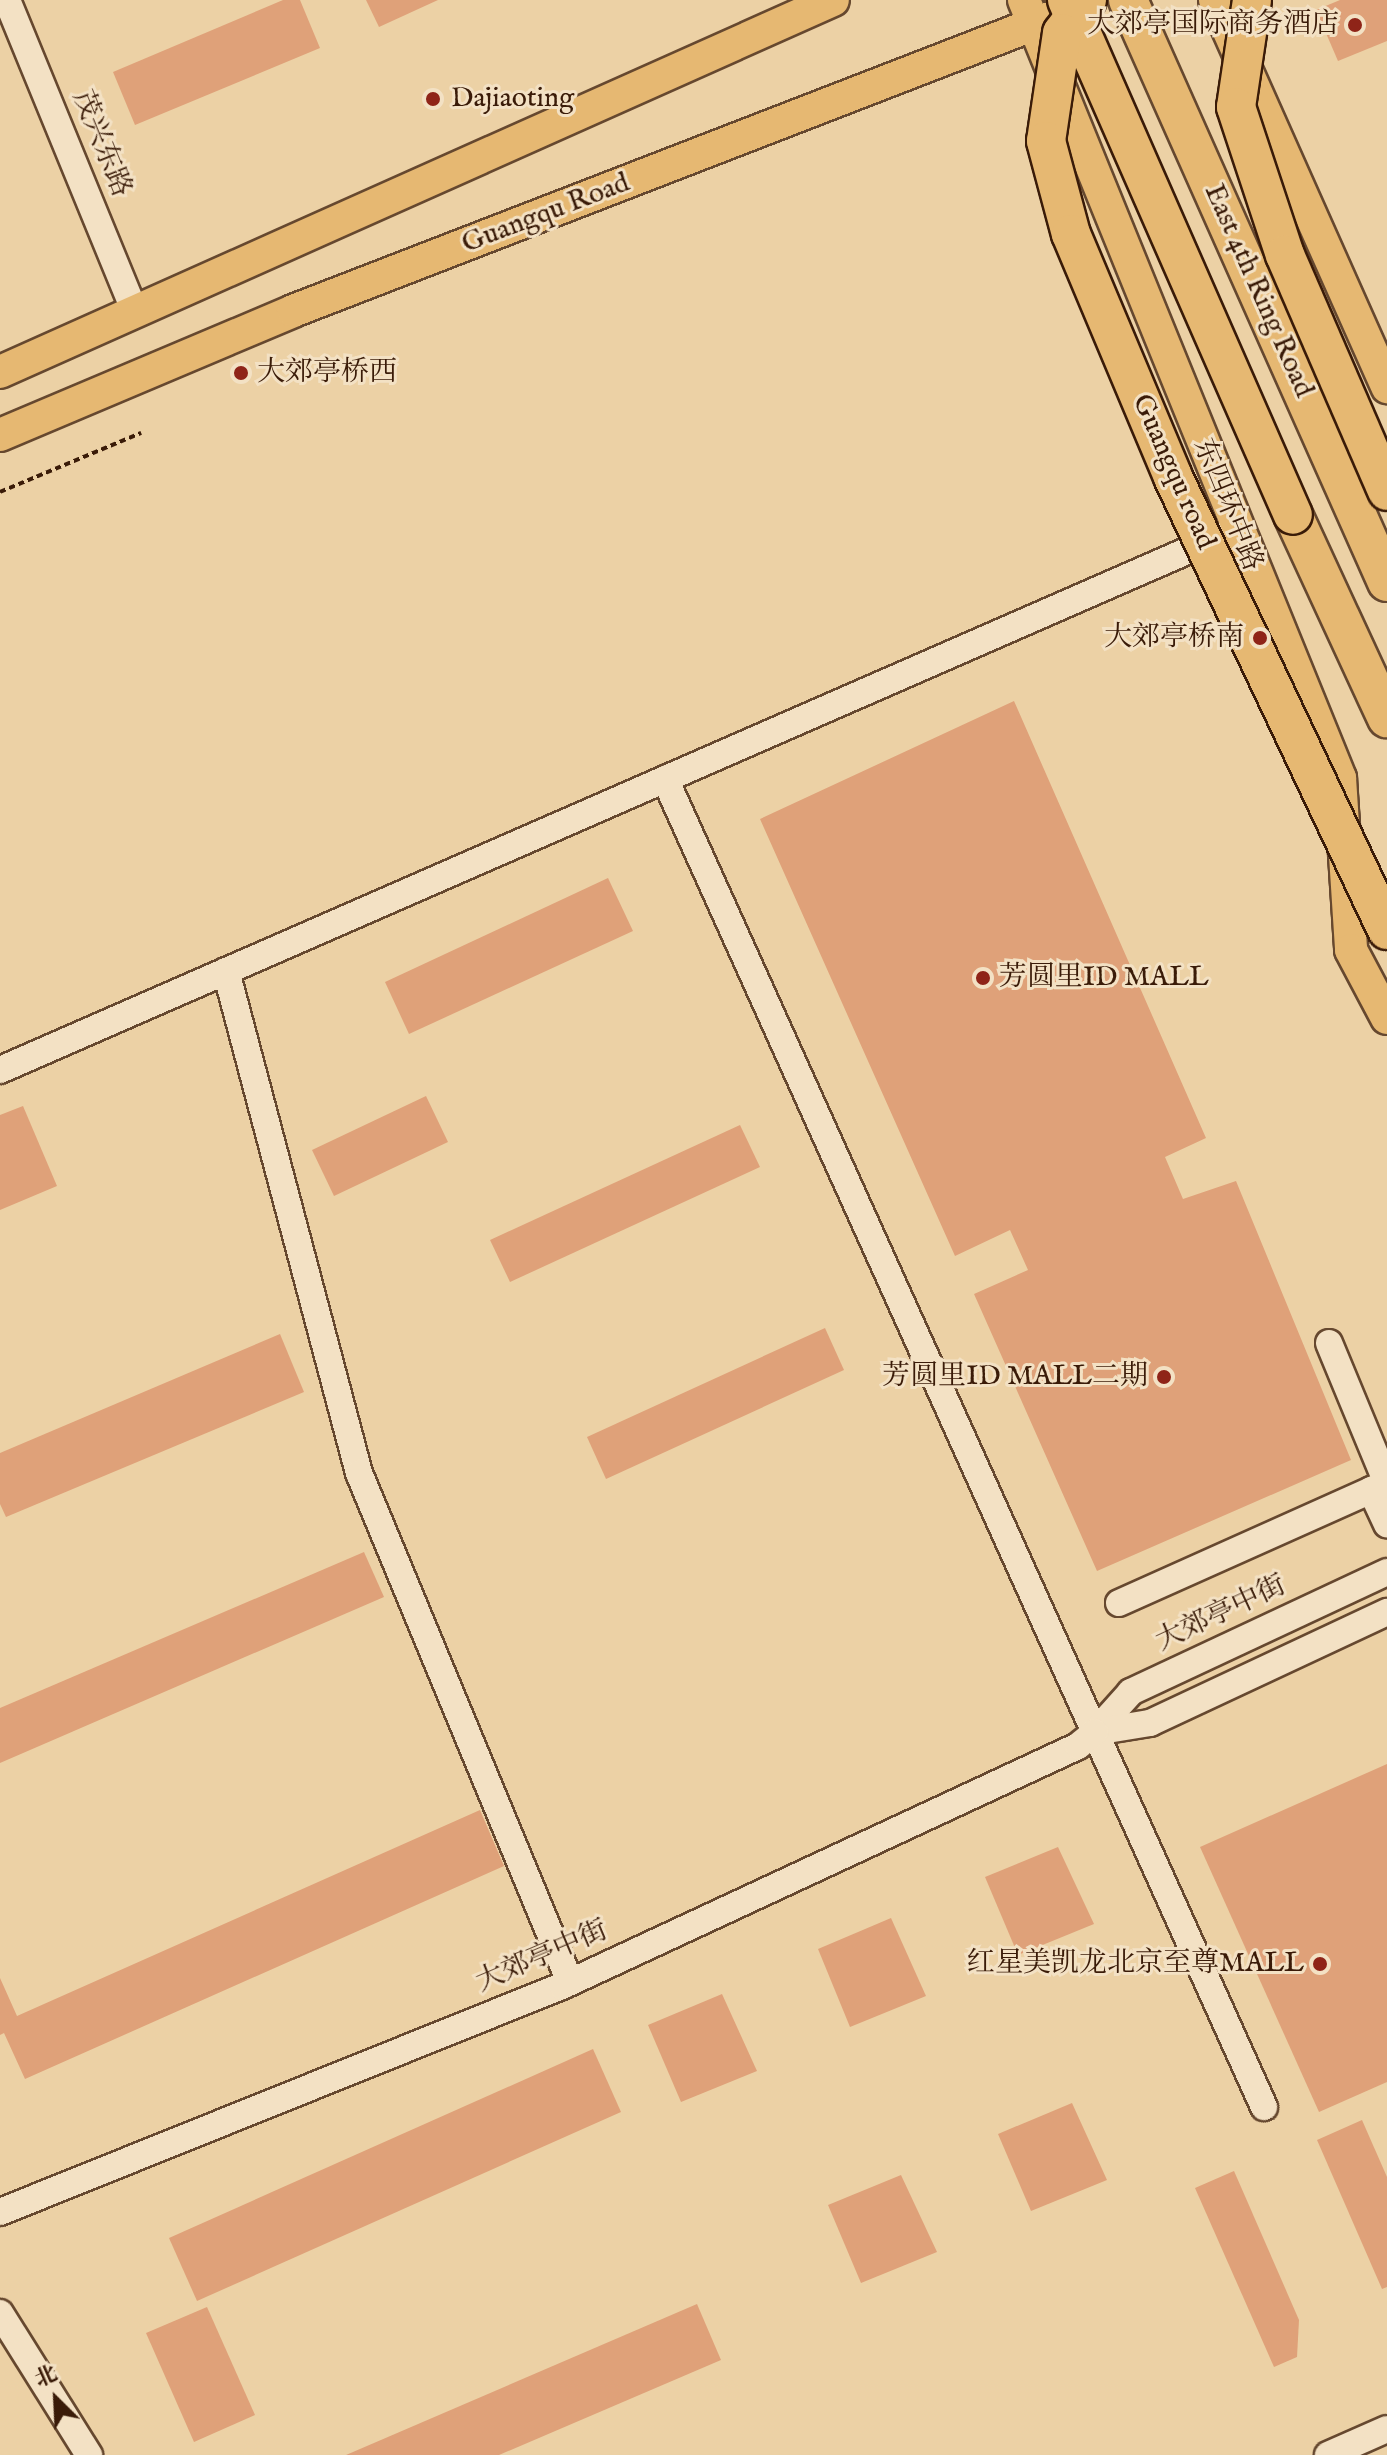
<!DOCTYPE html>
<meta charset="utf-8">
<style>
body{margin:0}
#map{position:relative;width:1387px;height:2455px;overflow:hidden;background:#ecd1a5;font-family:"IM FELL English","Noto Serif SC",serif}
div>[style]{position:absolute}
.building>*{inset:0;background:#dfa179}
.path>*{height:4px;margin-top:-2px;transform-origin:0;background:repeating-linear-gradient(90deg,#3a1b08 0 6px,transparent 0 10px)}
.roads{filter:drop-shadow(2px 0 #66482f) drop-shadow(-2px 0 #66482f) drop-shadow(0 2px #66482f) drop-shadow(0 -2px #66482f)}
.minor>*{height:26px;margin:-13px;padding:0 13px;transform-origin:13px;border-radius:13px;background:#f3e1c4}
.major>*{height:32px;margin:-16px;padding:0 16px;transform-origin:16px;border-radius:16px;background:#e6b872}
.highway>*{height:38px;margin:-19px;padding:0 19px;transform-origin:19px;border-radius:19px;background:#e6b872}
.bridges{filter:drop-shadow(2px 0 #3a1b08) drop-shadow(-2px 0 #3a1b08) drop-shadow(0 2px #3a1b08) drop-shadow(0 -2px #3a1b08)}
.highway-bridge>*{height:38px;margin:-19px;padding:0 19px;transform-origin:19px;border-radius:19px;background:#e6b872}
.dots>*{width:22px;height:22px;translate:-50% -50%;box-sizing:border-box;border:4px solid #f3e1c4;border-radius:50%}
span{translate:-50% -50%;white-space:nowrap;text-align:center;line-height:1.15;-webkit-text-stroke:6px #f3e1c4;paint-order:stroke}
.poi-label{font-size:28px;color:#3a1b08}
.right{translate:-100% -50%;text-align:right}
.left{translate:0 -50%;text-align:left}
.street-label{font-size:28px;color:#3a1b08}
.north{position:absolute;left:16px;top:2359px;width:80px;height:80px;-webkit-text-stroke:6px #f3e1c4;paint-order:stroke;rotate:336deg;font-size:22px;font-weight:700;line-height:32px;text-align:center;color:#3a1b08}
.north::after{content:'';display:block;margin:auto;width:28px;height:36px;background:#3a1b08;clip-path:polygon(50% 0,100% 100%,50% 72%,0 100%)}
</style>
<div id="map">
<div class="building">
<i style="clip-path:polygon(283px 0,300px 0,320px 48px,135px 125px,113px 72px)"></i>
<i style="clip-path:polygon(366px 0,438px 0,379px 27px)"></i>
<i style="clip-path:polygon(1340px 0,1387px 0,1387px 41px,1338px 61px,1316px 10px)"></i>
<i style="clip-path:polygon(1014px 701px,1206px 1138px,1165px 1157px,1183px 1199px,1236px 1181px,1351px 1460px,1097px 1571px,974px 1294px,1028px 1270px,1010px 1230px,955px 1256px,760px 819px)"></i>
<i style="clip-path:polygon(608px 878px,633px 931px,409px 1034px,385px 982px)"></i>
<i style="clip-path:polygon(426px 1096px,448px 1142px,334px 1196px,312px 1150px)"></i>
<i style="clip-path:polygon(23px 1106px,57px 1186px,0 1210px,0 1115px)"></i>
<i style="clip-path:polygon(740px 1125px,760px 1167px,510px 1282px,490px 1240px)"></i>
<i style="clip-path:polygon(825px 1328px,844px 1370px,606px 1479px,587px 1437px)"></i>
<i style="clip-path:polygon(280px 1334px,304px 1392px,6px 1517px,0 1504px,0 1453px)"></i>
<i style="clip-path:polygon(364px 1552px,384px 1597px,0 1763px,0 1708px)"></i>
<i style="clip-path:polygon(1387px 1764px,1387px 2082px,1319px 2112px,1200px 1847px)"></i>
<i style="clip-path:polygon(480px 1810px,504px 1866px,25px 2079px,4px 2033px,0 2035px,0 1978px,17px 2016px)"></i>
<i style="clip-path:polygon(1058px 1847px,1094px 1924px,1018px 1955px,985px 1877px)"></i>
<i style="clip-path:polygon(891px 1918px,926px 1996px,850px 2027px,818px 1949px)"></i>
<i style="clip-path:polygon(722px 1994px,757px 2071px,681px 2102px,648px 2025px)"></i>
<i style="clip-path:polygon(593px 2049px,621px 2112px,197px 2301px,169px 2238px)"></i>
<i style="clip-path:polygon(1072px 2103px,1107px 2180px,1031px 2211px,998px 2134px)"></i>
<i style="clip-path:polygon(1362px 2120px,1387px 2177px,1387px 2287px,1382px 2289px,1317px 2140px)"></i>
<i style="clip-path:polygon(1234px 2171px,1299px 2320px,1297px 2357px,1274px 2367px,1195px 2188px)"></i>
<i style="clip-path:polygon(901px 2175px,937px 2252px,861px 2283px,828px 2205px)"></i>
<i style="clip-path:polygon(697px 2304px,721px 2360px,499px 2455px,346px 2455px)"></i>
<i style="clip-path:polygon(207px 2307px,255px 2415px,194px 2442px,146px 2333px)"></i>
</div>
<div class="path">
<i style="left:0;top:492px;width:153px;rotate:-22.7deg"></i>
</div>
<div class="roads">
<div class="minor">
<i style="left:7px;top:0;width:337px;rotate:67.7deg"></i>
<i style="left:665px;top:779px;width:1457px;rotate:65.72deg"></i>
<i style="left:226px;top:971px;width:519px;rotate:75.16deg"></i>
<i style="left:359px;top:1473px;width:551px;rotate:67.48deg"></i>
<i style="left:0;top:1070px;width:1350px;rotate:-23.62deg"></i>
<i style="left:1329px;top:1343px;width:152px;rotate:67.5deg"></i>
<i style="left:1371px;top:1490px;width:38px;rotate:65deg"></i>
<i style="left:1387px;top:1572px;width:283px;rotate:154.9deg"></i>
<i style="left:1131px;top:1692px;width:54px;rotate:132deg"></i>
<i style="left:1095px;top:1732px;width:56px;rotate:-9.3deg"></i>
<i style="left:1150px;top:1723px;width:262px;rotate:-25.1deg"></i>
<i style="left:1119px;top:1603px;width:294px;rotate:-24.1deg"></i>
<i style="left:0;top:2212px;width:606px;rotate:-21.91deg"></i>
<i style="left:562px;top:1986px;width:569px;rotate:-24.94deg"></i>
<i style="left:1078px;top:1746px;width:22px;rotate:-39deg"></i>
<i style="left:0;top:2313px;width:168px;rotate:57.9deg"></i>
<i style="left:1328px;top:2455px;width:64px;rotate:-23.8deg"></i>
</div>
<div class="major">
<i style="left:1024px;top:0;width:840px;rotate:67.89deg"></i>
<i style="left:1340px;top:778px;width:172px;rotate:86.3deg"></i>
<i style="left:1351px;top:950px;width:77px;rotate:62.1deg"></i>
<i style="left:1215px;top:0;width:424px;rotate:66deg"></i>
<i style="left:0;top:372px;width:912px;rotate:-24.06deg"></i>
<i style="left:0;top:435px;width:318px;rotate:-22.9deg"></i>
<i style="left:293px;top:311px;width:850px;rotate:-21.16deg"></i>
</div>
<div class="highway">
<i style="left:1128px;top:0;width:637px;rotate:66.01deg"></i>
<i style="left:1293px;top:515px;width:224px;rotate:65.2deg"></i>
</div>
</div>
<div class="bridges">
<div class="highway-bridge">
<i style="left:1067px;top:0;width:562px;rotate:66.31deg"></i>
<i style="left:1087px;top:0;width:41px;rotate:127.1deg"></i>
<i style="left:1062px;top:33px;width:109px;rotate:98.4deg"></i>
<i style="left:1046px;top:141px;width:96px;rotate:75deg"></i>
<i style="left:1071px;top:234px;width:264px;rotate:67.2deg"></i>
<i style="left:1173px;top:477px;width:501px;rotate:64.71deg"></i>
<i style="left:1252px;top:0;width:108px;rotate:98.5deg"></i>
<i style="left:1236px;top:107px;width:156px;rotate:71.7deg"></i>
<i style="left:1285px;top:255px;width:257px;rotate:66.6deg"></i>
</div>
</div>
<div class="dots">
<i style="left:1355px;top:25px;background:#8f2418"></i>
<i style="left:433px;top:99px;background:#8f2418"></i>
<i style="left:241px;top:373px;background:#8f2418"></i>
<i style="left:1260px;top:638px;background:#8f2418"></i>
<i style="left:983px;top:978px;background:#8f2418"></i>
<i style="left:1164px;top:1377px;background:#8f2418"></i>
<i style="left:1320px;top:1964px;background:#8f2418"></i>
</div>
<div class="poi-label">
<span class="right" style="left:1339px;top:25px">大郊亭国际商务酒店</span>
<span class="left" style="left:451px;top:99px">Dajiaoting</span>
<span class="left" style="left:257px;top:373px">大郊亭桥西</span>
<span class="right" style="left:1244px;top:638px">大郊亭桥南</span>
<span class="left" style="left:999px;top:978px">芳圆里ID MALL</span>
<span class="right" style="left:1148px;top:1377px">芳圆里ID MALL二期</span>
<span class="right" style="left:1304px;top:1964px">红星美凯龙北京至尊MALL</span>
</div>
<div class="street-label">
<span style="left:101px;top:144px;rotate:68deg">茂兴东路</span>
<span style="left:546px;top:214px;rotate:-21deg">Guangqu Road</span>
<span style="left:1258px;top:291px;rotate:66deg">East 4th Ring Road</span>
<span style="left:1173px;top:472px;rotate:66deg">Guangqu road</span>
<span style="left:1227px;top:505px;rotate:68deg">东四环中路</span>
<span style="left:1221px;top:1614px;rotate:-25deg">大郊亭中街</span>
<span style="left:542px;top:1957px;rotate:-23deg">大郊亭中街</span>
</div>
<div class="north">北</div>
</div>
